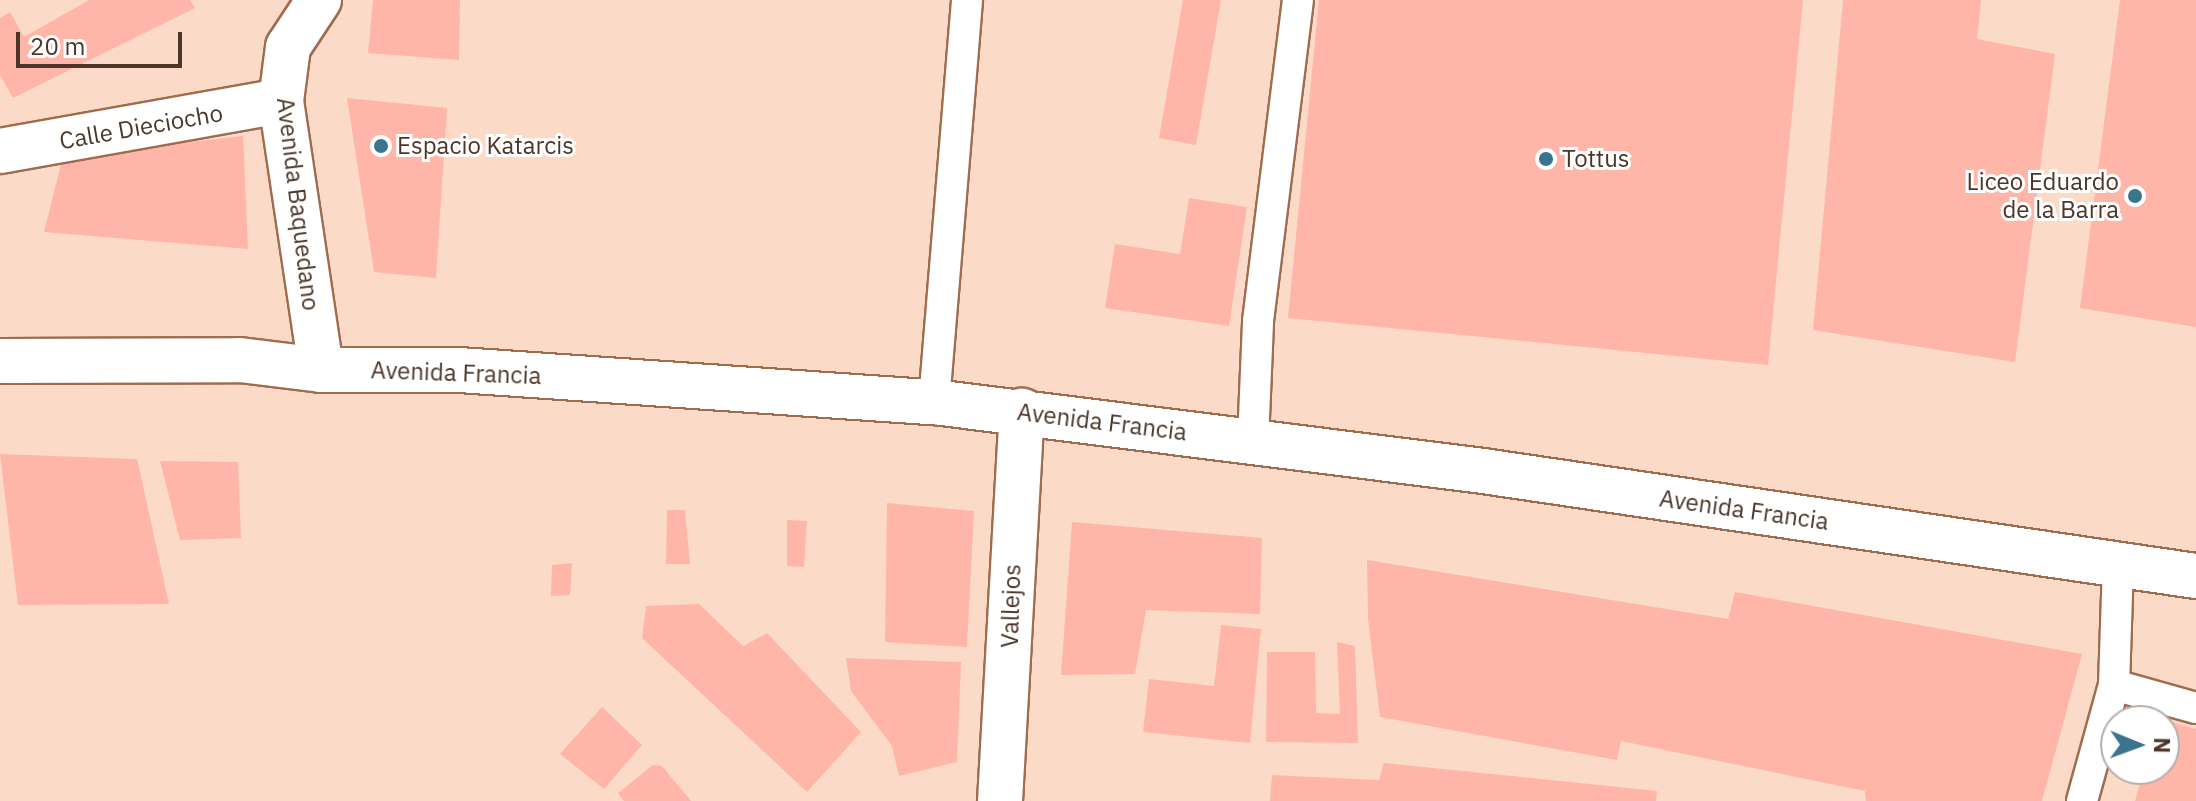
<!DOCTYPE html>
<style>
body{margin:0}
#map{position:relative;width:2196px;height:801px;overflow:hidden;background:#fcdac8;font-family:"IBM Plex Sans",sans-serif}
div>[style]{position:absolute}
.building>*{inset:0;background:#ffb6a9}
.roads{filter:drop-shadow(2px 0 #9e6d50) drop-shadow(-2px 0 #9e6d50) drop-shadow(0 2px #9e6d50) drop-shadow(0 -2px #9e6d50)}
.lane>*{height:30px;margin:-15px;padding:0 15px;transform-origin:15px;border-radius:15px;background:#fff}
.street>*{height:44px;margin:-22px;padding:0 22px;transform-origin:22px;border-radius:22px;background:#fff}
.secondary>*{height:44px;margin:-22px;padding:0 22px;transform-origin:22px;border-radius:22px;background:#fff}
.dots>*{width:22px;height:22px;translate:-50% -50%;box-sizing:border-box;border:4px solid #fff;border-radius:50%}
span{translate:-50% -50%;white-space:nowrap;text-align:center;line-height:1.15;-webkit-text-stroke:6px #fff;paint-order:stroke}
.street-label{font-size:24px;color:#4c3629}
.poi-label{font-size:24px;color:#4c3629}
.left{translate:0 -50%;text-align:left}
.right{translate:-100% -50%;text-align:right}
.north{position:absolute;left:2100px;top:705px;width:80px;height:80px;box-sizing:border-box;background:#fff;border:2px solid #b7afa9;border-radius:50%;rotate:91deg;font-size:22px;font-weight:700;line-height:32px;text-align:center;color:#4c3629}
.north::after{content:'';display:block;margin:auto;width:28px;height:36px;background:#3c748e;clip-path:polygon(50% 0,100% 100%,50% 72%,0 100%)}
.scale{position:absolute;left:16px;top:32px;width:166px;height:36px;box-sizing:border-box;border:4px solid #4c3629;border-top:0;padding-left:10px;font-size:24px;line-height:28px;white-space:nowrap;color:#4c3629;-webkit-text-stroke:6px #fff;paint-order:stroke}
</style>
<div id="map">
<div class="building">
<i style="clip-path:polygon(89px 0,190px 0,195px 8px,13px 98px,0 75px,0 18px,10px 12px,24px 37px)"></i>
<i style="clip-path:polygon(373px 0,460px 0,459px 60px,368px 53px)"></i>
<i style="clip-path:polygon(1183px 0,1221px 0,1196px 145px,1159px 138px)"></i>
<i style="clip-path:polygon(1319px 0,1803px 0,1768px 365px,1288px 318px)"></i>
<i style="clip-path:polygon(1843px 0,1981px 0,1977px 39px,2055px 54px,2015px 362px,1813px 330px)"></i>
<i style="clip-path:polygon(2120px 0,2196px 0,2196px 327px,2080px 308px)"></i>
<i style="clip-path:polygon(347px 98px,447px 108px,436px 278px,374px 272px)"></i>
<i style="clip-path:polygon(243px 136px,248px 249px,44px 232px,63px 156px)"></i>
<i style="clip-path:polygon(1189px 198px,1247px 207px,1229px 326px,1105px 308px,1115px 244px,1180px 254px)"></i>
<i style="clip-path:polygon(0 454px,137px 459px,169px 604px,18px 605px)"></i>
<i style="clip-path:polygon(160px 461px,238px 462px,241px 538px,180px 540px)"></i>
<i style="clip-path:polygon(887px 503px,974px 511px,967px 647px,885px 642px)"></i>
<i style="clip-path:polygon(667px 510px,685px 510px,690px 564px,666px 564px)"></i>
<i style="clip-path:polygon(787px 520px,807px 521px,804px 567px,787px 566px)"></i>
<i style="clip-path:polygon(1072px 522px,1262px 538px,1260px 614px,1146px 610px,1135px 674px,1061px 675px)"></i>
<i style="clip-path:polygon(1367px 560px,1728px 619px,1735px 592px,2082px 654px,2042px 801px,1866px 801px,1865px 791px,1621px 741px,1617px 760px,1380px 717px,1368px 619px)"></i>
<i style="clip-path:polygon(572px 563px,570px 595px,551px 596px,552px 565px)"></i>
<i style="clip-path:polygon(699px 604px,743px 646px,767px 633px,861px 732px,807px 792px,642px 638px,646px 606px)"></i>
<i style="clip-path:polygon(1221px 625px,1261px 629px,1250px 743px,1143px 732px,1149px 679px,1214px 686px)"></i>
<i style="clip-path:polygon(1337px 642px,1355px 646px,1358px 743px,1266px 742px,1267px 652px,1315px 652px,1316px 713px,1340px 714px)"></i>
<i style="clip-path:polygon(846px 658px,961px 662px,957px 762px,899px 776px,892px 746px,851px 691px)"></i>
<i style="clip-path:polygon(602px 707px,642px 745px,604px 789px,560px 754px)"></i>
<i style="clip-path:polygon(2164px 720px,2196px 729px,2196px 801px,2135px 801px,2144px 769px,2164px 769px)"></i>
<i style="clip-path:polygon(1384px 763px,1657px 791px,1656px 801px,1270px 801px,1272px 775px,1379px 780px)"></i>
<i style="clip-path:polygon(653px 765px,662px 766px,691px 801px,624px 801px,618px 793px)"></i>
</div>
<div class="roads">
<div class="lane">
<i style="left:934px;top:402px;width:403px;rotate:-85.3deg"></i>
<i style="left:1253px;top:442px;width:121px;rotate:-87.6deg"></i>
<i style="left:1258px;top:321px;width:323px;rotate:-82.9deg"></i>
<i style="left:2114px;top:685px;width:85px;rotate:15.7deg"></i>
<i style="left:2082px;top:801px;width:120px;rotate:-74.6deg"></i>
<i style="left:2114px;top:685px;width:120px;rotate:-88.1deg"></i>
</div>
<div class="street">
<i style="left:1000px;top:801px;width:391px;rotate:-86.8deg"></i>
</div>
<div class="secondary">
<i style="left:319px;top:0;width:56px;rotate:123.4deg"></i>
<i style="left:288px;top:47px;width:54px;rotate:97.4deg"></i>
<i style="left:281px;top:101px;width:272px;rotate:81.5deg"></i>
<i style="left:0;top:151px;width:285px;rotate:-10.1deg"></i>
<i style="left:0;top:361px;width:240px;rotate:-0.2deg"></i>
<i style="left:240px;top:360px;width:82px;rotate:7deg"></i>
<i style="left:321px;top:370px;width:138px"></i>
<i style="left:459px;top:370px;width:476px;rotate:3.9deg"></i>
<i style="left:934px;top:402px;width:553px;rotate:7.16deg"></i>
<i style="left:1483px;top:471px;width:721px;rotate:8.38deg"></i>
</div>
</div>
<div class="dots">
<i style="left:381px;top:146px;background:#3c748e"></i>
<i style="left:1546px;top:159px;background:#3c748e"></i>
<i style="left:2135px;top:196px;background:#3c748e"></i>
</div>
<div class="street-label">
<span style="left:141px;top:127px;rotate:-10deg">Calle Dieciocho</span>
<span style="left:298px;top:204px;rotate:83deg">Avenida Baquedano</span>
<span style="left:456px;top:373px;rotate:2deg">Avenida Francia</span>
<span style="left:1102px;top:422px;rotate:7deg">Avenida Francia</span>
<span style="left:1744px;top:510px;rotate:8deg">Avenida Francia</span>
<span style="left:1011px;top:606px;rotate:-88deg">Vallejos</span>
</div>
<div class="poi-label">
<span class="left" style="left:397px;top:146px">Espacio Katarcis</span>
<span class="left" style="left:1562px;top:159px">Tottus</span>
<span class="right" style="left:2119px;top:196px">Liceo Eduardo<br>de la Barra</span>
</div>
<div class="north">N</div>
<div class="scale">20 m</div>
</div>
